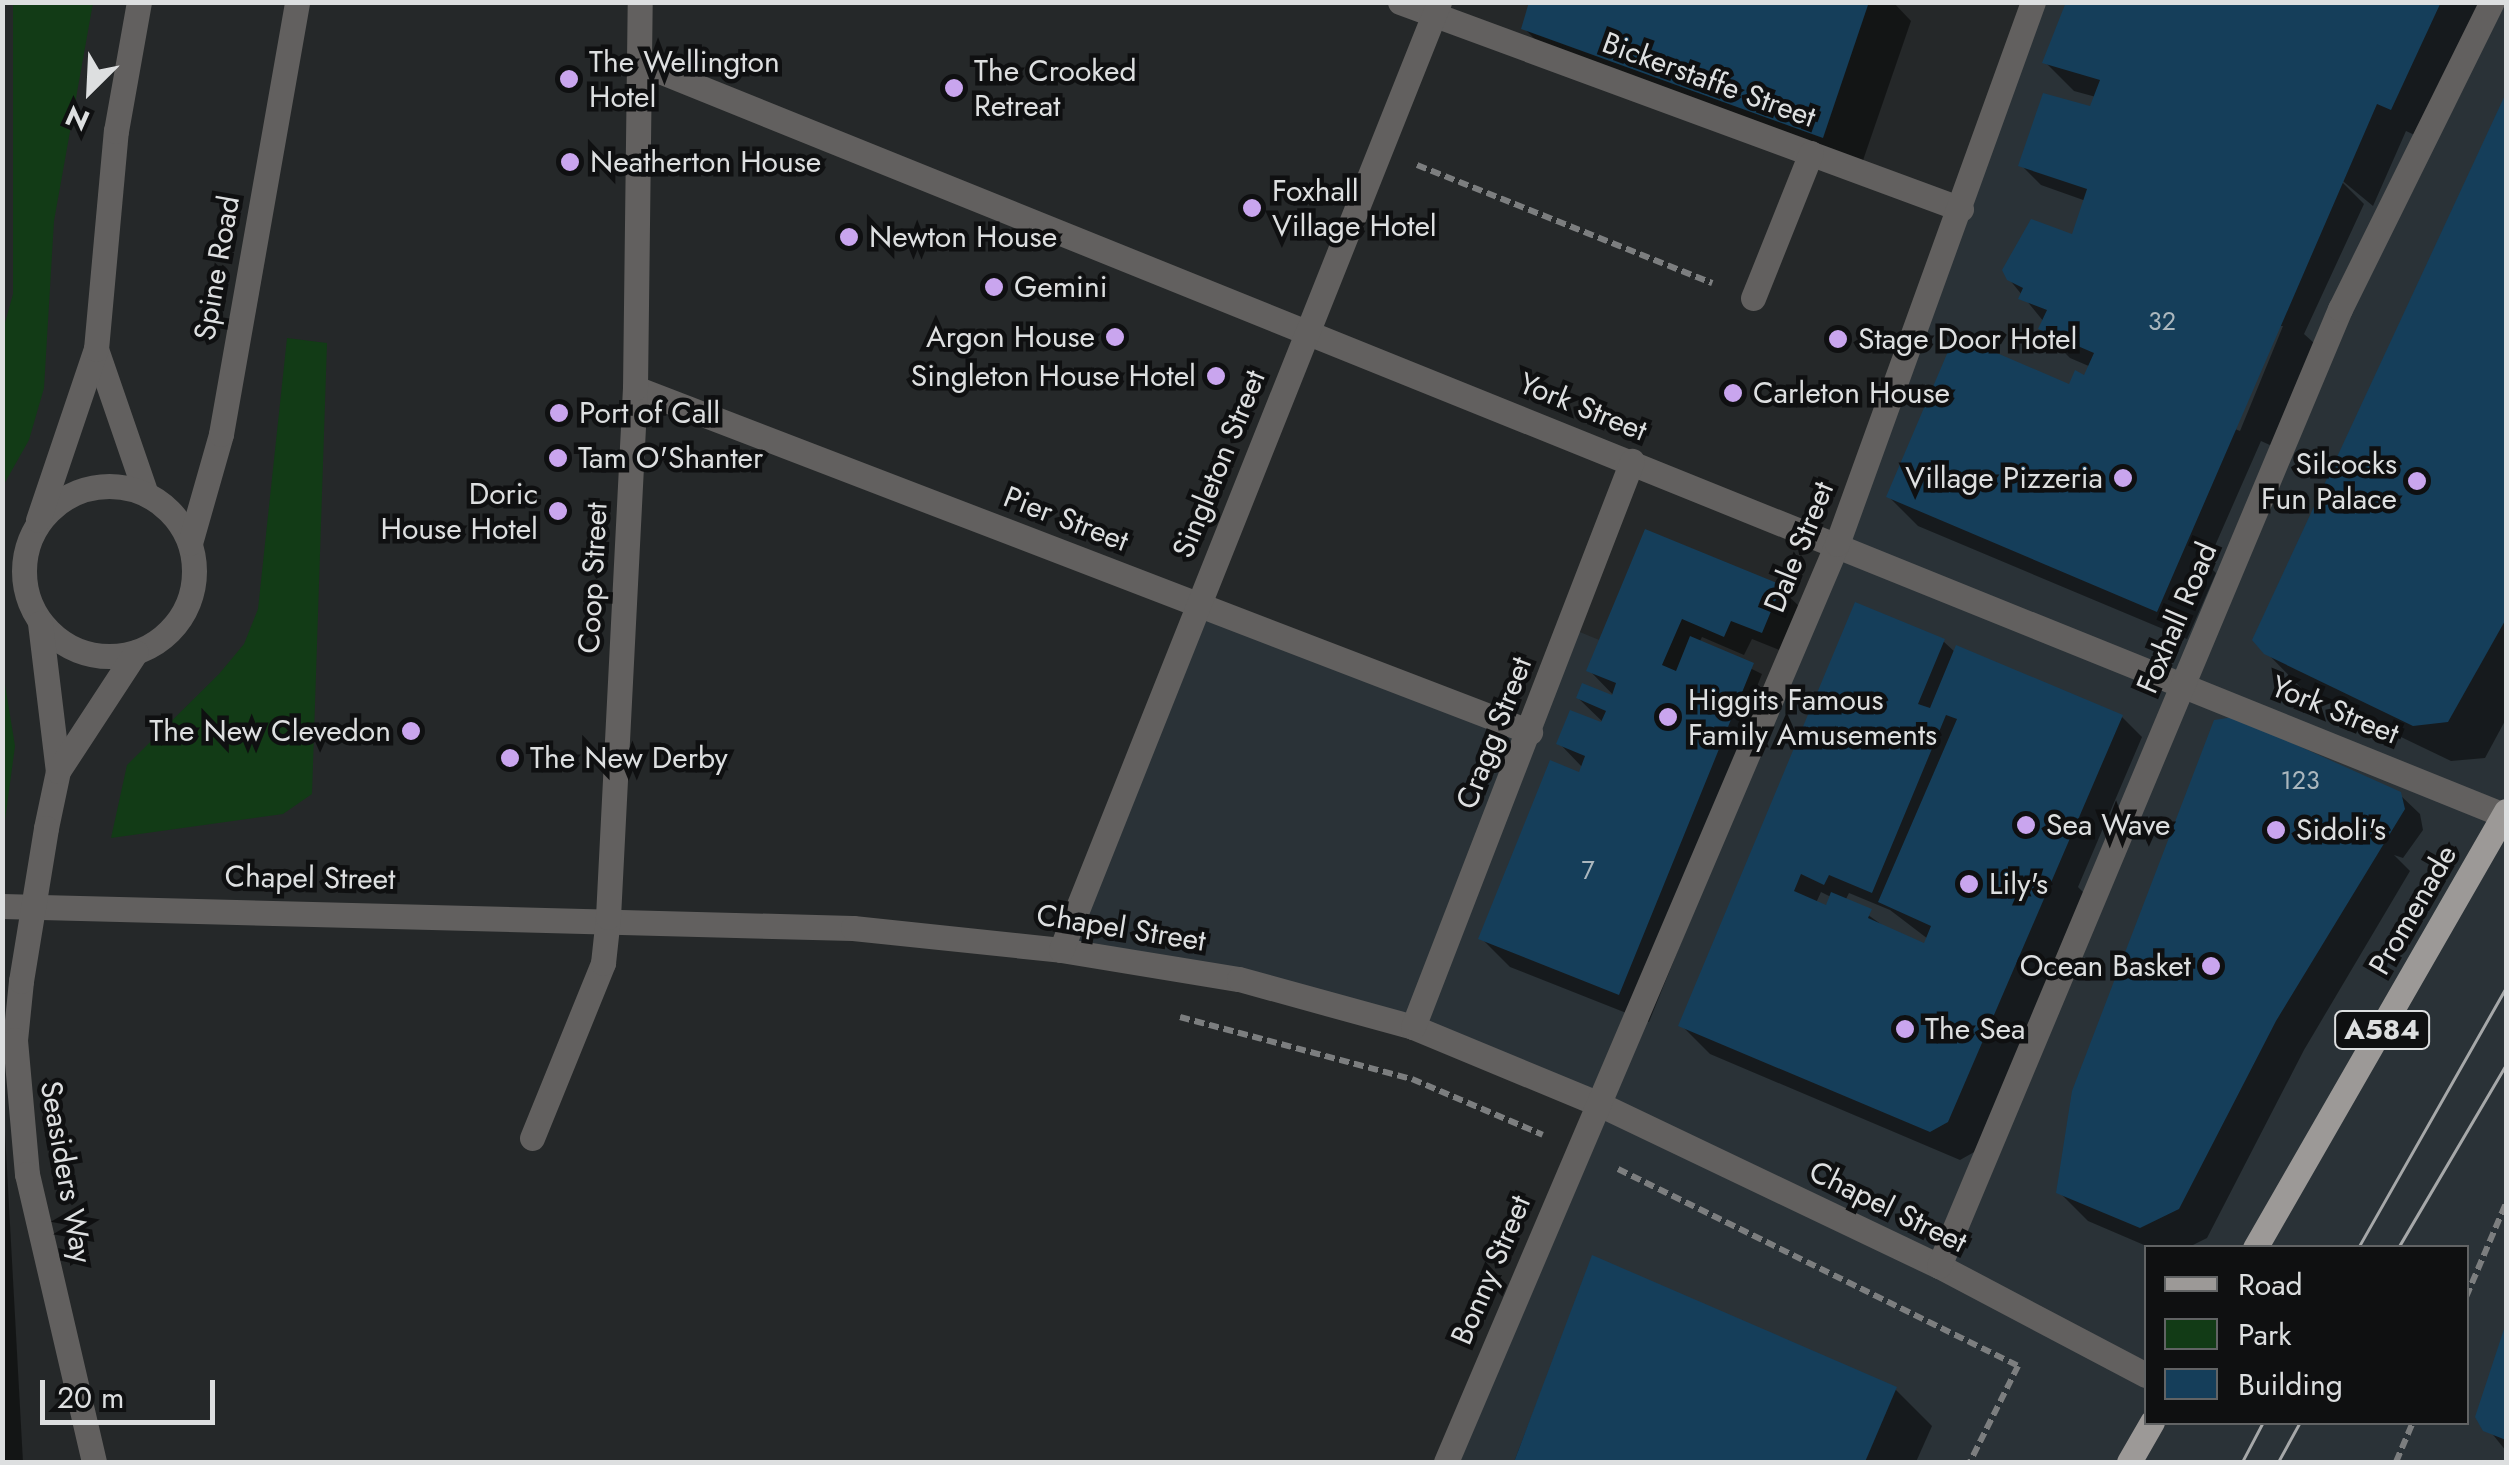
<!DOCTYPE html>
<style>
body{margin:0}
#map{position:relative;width:2509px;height:1465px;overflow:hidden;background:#252829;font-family:Jost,sans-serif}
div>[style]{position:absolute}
.built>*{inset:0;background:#2a3237}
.green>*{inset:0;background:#123b16}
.shadow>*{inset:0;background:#0007}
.building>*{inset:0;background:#153e5a}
.path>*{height:6px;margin-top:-3px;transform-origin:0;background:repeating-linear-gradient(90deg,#7c7e7f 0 10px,transparent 0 15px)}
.minor>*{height:25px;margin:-12.5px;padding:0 12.5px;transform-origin:12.5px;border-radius:12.5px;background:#62605f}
.minor>.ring{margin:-12.5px;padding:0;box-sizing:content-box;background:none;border:25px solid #62605f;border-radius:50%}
.major>*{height:25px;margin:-12.5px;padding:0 12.5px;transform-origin:12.5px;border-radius:12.5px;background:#9c9997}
.tram>*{height:2.5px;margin:-1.25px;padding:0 1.25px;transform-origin:1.25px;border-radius:1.25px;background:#a6a8a9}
.minor-bridge>*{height:25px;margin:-12.5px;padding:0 12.5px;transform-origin:12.5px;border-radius:12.5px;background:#62605f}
.dots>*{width:28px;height:28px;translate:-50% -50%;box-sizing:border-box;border:5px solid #0f1011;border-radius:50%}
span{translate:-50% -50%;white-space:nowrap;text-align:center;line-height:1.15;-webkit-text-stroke:9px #0f1011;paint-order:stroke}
.number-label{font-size:25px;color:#abb7be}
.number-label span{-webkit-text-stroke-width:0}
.shield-label span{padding:2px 8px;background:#0f1011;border:2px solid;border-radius:8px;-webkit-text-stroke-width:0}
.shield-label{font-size:28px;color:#dddfe0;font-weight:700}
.poi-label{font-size:30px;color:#dddfe0}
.left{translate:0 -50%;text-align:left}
.right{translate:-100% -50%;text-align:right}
.street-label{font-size:30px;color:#dddfe0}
.frame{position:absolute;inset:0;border:5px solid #dddfe0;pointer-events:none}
.legend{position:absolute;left:2144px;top:1245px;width:325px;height:180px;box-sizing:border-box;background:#0f1011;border:2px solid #616364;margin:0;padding:12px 18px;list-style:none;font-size:30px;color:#dddfe0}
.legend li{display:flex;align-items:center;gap:20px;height:50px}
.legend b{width:50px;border:2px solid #616364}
.north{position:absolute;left:40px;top:40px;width:100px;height:100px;-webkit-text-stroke:8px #0f1011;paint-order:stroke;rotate:204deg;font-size:28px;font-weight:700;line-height:40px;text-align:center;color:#dddfe0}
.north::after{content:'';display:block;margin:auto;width:35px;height:45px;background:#dddfe0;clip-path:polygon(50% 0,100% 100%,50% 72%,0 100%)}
.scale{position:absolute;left:40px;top:1380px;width:175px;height:45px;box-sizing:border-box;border:5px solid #dddfe0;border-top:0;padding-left:12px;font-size:30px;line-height:35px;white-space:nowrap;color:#dddfe0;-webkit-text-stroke:8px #0f1011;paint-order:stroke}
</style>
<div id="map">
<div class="built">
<i style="clip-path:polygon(evenodd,2040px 3px,2506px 3px,2506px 1462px,1446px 1462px,1599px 1104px,1413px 1027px,1061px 950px,1198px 605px,1529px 732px,1570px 628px,1768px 709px,2040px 3px,2146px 1248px,2466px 1248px,2466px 1422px,2146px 1422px,2146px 1248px)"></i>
</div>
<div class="green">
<i style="clip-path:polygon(13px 3px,93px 3px,54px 221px,44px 388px,29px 440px,3px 486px,3px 330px,13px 294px)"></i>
<i style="clip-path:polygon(287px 338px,327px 343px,312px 794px,283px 814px,111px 838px,127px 765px,219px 674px,244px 644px,258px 609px)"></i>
<i style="clip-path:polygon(2px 666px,15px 746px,3px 835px,2px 835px)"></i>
</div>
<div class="shadow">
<i style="clip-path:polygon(1532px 2px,1893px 2px,1911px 21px,1859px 172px,1560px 65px,1524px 28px)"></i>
<i style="clip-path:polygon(evenodd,2069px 2px,2483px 2px,2421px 138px,2406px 131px,2373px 206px,2333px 173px,2364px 204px,2304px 334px,2314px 343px,2272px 446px,2261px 441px,2207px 564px,2216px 573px,2187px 639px,1918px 526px,1889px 497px,2086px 378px,2091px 367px,2070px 358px,2041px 329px,2044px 322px,2009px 279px,2074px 237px,2086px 201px,2041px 185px,2021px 165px,2100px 112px,2096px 97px,2074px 91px,2045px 62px,2069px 2px,2277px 326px,2283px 326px,2240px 431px,2235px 429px,2277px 326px)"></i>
<i style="clip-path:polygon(2506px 99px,2506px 719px,2485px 758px,2451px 761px,2303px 690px,2266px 652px)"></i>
<i style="clip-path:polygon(1647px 532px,1780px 588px,1800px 607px,1782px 651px,1752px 639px,1744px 655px,1702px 637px,1699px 643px,1762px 674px,1748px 709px,1768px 728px,1649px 1022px,1510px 967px,1481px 938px,1583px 768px,1559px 743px,1609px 728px,1578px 698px,1619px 701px,1589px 670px)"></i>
<i style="clip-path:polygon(evenodd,1943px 641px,1956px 653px,2122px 717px,2142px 737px,2078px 887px,2087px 896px,1976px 1151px,1960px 1160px,1710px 1054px,1681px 1025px,1943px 641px,1821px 892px,1831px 897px,1827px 908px,1816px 903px,1821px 892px,1943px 641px,1849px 893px,1890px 910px,1928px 939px,1925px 946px,1889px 930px,1846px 899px,1849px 893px)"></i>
<i style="clip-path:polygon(2399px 794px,2420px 814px,2423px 830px,2403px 858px,2394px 855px,2410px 871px,2304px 1050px,2207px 1238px,2187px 1248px,2151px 1248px,2088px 1221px,2059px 1192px)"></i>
<i style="clip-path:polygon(4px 1114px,23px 1462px,2px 1462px)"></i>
<i style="clip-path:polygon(1593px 1258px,1895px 1389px,1932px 1426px,1916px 1462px,1514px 1462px)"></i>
<i style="clip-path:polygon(2506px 1327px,2506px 1451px,2478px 1416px)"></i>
</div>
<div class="building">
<i style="clip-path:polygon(1529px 2px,1869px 2px,1823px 138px,1521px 29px)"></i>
<i style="clip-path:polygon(2066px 2px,2441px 2px,2391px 110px,2377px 104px,2157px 612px,1886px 497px,1955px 335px,2069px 384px,2075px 370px,2084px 375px,2094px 353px,2038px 329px,2047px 310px,2018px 299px,2023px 288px,2007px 280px,2002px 270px,2031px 219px,2072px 234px,2087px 189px,2018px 166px,2043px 93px,2090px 106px,2100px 80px,2042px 63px)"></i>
<i style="clip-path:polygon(2506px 93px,2506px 619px,2448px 722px,2413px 726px,2264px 654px,2252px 640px)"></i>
<i style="clip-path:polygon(1645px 529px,1782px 585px,1762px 633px,1731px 621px,1724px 637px,1682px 619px,1662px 665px,1676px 671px,1690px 636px,1754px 663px,1619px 995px,1478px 939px,1550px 760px,1579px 772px,1585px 756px,1556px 744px,1570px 710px,1601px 722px,1606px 711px,1576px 698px,1582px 683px,1612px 695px,1616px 683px,1586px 671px)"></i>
<i style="clip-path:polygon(evenodd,1855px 602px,1945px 639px,1918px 704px,1930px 708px,1956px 645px,2123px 715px,1948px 1122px,1930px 1132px,1678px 1026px,1855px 602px,1946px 715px,1957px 719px,1878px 902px,1931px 926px,1924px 943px,1868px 918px,1872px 909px,1831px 892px,1826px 905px,1794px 891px,1801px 874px,1824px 885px,1829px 875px,1872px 893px,1946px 715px)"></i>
<i style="clip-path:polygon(2234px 717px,2401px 792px,2405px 809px,2276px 1021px,2179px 1209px,2140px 1228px,2056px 1193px,2072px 1091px,2214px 720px)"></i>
<i style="clip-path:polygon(1592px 1255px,1897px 1387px,1865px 1462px,1514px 1462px)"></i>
<i style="clip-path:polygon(2506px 1323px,2506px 1440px,2483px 1431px,2475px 1417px)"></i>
</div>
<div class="path">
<i style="left:1417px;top:165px;width:318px;rotate:21.8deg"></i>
<i style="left:1180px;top:1017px;width:240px;rotate:15deg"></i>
<i style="left:1412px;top:1079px;width:142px;rotate:23.1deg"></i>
<i style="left:1618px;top:1169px;width:446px;rotate:26.2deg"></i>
<i style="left:2018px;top:1366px;width:107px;rotate:116.6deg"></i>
<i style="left:2466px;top:1297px;width:102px;rotate:-66.9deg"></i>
<i style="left:2396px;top:1462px;width:43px;rotate:-67deg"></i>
</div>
<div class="minor">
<i style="left:1400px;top:2px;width:598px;rotate:20.25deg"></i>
<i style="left:637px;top:62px;width:2013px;rotate:21.97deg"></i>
<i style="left:1753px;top:298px;width:156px;rotate:-68.2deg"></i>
<i style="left:96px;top:349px;width:153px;rotate:71deg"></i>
<i style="left:635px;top:388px;width:959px;rotate:21.02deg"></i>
<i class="ring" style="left:24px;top:486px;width:145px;height:145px"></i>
<i style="left:38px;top:520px;width:181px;rotate:-71.3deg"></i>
<i style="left:96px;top:349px;width:219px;rotate:-84.8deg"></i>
<i style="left:116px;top:131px;width:131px;rotate:-79.9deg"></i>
<i style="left:190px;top:543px;width:113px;rotate:-74.1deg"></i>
<i style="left:221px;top:434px;width:439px;rotate:-80deg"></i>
<i style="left:40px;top:623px;width:149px;rotate:83.1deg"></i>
<i style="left:58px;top:771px;width:58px;rotate:101.9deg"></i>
<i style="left:58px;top:771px;width:142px;rotate:-56.8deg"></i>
<i style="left:2px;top:906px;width:851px;rotate:1.48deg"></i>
<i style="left:853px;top:928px;width:209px;rotate:6deg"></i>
<i style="left:1061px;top:950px;width:180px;rotate:9.3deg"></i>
<i style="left:1239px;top:979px;width:180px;rotate:15.4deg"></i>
<i style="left:1413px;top:1027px;width:201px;rotate:22.5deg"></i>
<i style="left:1599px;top:1104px;width:377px;rotate:25.5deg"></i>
<i style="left:1939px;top:1266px;width:234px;rotate:27.8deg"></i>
<i style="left:1061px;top:950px;width:1021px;rotate:-68.26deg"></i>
<i style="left:21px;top:981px;width:59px;rotate:95.8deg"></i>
<i style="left:15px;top:1040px;width:135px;rotate:84.9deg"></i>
<i style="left:27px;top:1174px;width:296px;rotate:76.9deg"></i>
<i style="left:1413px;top:1027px;width:607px;rotate:-68.85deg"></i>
<i style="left:532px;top:1138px;width:189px;rotate:-67.9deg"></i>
<i style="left:603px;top:963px;width:46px;rotate:-83.8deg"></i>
<i style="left:608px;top:917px;width:530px;rotate:-87.08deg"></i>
<i style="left:635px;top:388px;width:386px;rotate:-89.3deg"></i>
<i style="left:1939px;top:1266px;width:1038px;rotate:-67.27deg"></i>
<i style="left:2340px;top:309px;width:343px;rotate:-63.7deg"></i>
<i style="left:1446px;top:1462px;width:998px;rotate:-66.93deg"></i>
<i style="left:1837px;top:544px;width:576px;rotate:-70.12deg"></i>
</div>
<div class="major">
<i style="left:2255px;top:1248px;width:504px;rotate:-60.13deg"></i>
<i style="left:2129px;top:1462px;width:46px;rotate:-60.1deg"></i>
</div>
<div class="tram">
<i style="left:2358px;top:1248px;width:299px;rotate:-60.4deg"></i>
<i style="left:2398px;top:1248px;width:212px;rotate:-59.5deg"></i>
<i style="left:2242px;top:1462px;width:45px;rotate:-62.3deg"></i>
<i style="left:2278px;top:1462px;width:46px;rotate:-61.2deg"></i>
</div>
<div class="minor-bridge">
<i style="left:21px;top:981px;width:155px;rotate:-80.7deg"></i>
</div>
<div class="dots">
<i style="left:569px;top:79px;background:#c9a5ee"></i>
<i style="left:954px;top:88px;background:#c9a5ee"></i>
<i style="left:570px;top:162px;background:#c9a5ee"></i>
<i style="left:1252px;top:208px;background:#c9a5ee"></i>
<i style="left:849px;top:237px;background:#c9a5ee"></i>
<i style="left:994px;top:287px;background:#c9a5ee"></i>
<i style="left:1115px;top:337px;background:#c9a5ee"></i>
<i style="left:1838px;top:339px;background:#c9a5ee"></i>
<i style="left:1216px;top:376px;background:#c9a5ee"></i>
<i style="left:1733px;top:393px;background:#c9a5ee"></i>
<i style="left:559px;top:413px;background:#c9a5ee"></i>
<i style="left:558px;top:458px;background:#c9a5ee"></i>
<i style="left:2123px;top:478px;background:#c9a5ee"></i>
<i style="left:2417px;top:481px;background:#c9a5ee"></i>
<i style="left:558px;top:511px;background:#c9a5ee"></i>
<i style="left:1668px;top:717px;background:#c9a5ee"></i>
<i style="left:411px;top:731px;background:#c9a5ee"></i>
<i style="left:510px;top:758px;background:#c9a5ee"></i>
<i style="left:2026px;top:825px;background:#c9a5ee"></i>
<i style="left:2276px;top:830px;background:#c9a5ee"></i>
<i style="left:1969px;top:884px;background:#c9a5ee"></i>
<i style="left:2211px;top:966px;background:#c9a5ee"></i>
<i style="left:1905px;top:1029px;background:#c9a5ee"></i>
</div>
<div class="number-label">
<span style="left:2162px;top:321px">32</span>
<span style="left:2300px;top:780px">123</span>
<span style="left:1588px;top:870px">7</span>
</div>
<div class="shield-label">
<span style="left:2382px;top:1030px">A584</span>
</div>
<div class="poi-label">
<span class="left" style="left:589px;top:79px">The Wellington<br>Hotel</span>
<span class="left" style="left:974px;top:88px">The Crooked<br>Retreat</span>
<span class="left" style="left:590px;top:162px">Neatherton House</span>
<span class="left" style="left:1272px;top:208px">Foxhall<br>Village Hotel</span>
<span class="left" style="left:869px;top:237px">Newton House</span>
<span class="left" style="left:1014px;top:287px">Gemini</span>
<span class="right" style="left:1095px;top:337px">Argon House</span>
<span class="left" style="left:1858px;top:339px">Stage Door Hotel</span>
<span class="right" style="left:1196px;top:376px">Singleton House Hotel</span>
<span class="left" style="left:1753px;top:393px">Carleton House</span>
<span class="left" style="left:579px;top:413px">Port of Call</span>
<span class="left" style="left:578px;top:458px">Tam O'Shanter</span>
<span class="right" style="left:2397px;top:481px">Silcocks<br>Fun Palace</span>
<span class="right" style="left:2103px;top:478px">Village Pizzeria</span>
<span class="right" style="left:538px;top:511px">Doric<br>House Hotel</span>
<span class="left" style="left:1688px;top:717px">Higgits Famous<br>Family Amusements</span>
<span class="right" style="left:391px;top:731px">The New Clevedon</span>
<span class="left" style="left:530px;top:758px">The New Derby</span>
<span class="left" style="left:2046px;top:825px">Sea Wave</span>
<span class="left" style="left:2296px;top:830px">Sidoli's</span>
<span class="left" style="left:1989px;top:884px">Lily's</span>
<span class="right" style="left:2191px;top:966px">Ocean Basket</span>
<span class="left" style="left:1925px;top:1029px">The Sea</span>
</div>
<div class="street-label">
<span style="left:1709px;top:80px;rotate:20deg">Bickerstaffe Street</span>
<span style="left:217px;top:268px;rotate:-80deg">Spine Road</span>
<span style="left:1583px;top:407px;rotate:22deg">York Street</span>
<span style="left:1219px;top:464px;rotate:-68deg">Singleton Street</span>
<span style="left:1066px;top:519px;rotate:21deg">Pier Street</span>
<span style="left:1799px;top:547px;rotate:-68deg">Dale Street</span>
<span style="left:593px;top:578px;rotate:-87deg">Coop Street</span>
<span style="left:2177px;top:618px;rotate:-67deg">Foxhall Road</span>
<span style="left:2335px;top:710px;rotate:22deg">York Street</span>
<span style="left:1494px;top:733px;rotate:-69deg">Cragg Street</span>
<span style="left:310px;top:878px;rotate:1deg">Chapel Street</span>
<span style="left:2413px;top:910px;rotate:-60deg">Promenade</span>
<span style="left:1121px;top:928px;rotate:9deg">Chapel Street</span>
<span style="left:66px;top:1172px;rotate:80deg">Seasiders Way</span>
<span style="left:1888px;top:1207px;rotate:26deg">Chapel Street</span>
<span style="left:1491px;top:1270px;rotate:-67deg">Bonny Street</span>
</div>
<div class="frame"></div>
<ul class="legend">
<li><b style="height:12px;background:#9c9997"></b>Road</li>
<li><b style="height:28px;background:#123b16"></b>Park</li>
<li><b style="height:28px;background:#153e5a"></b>Building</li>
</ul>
<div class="north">N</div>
<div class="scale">20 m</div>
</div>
